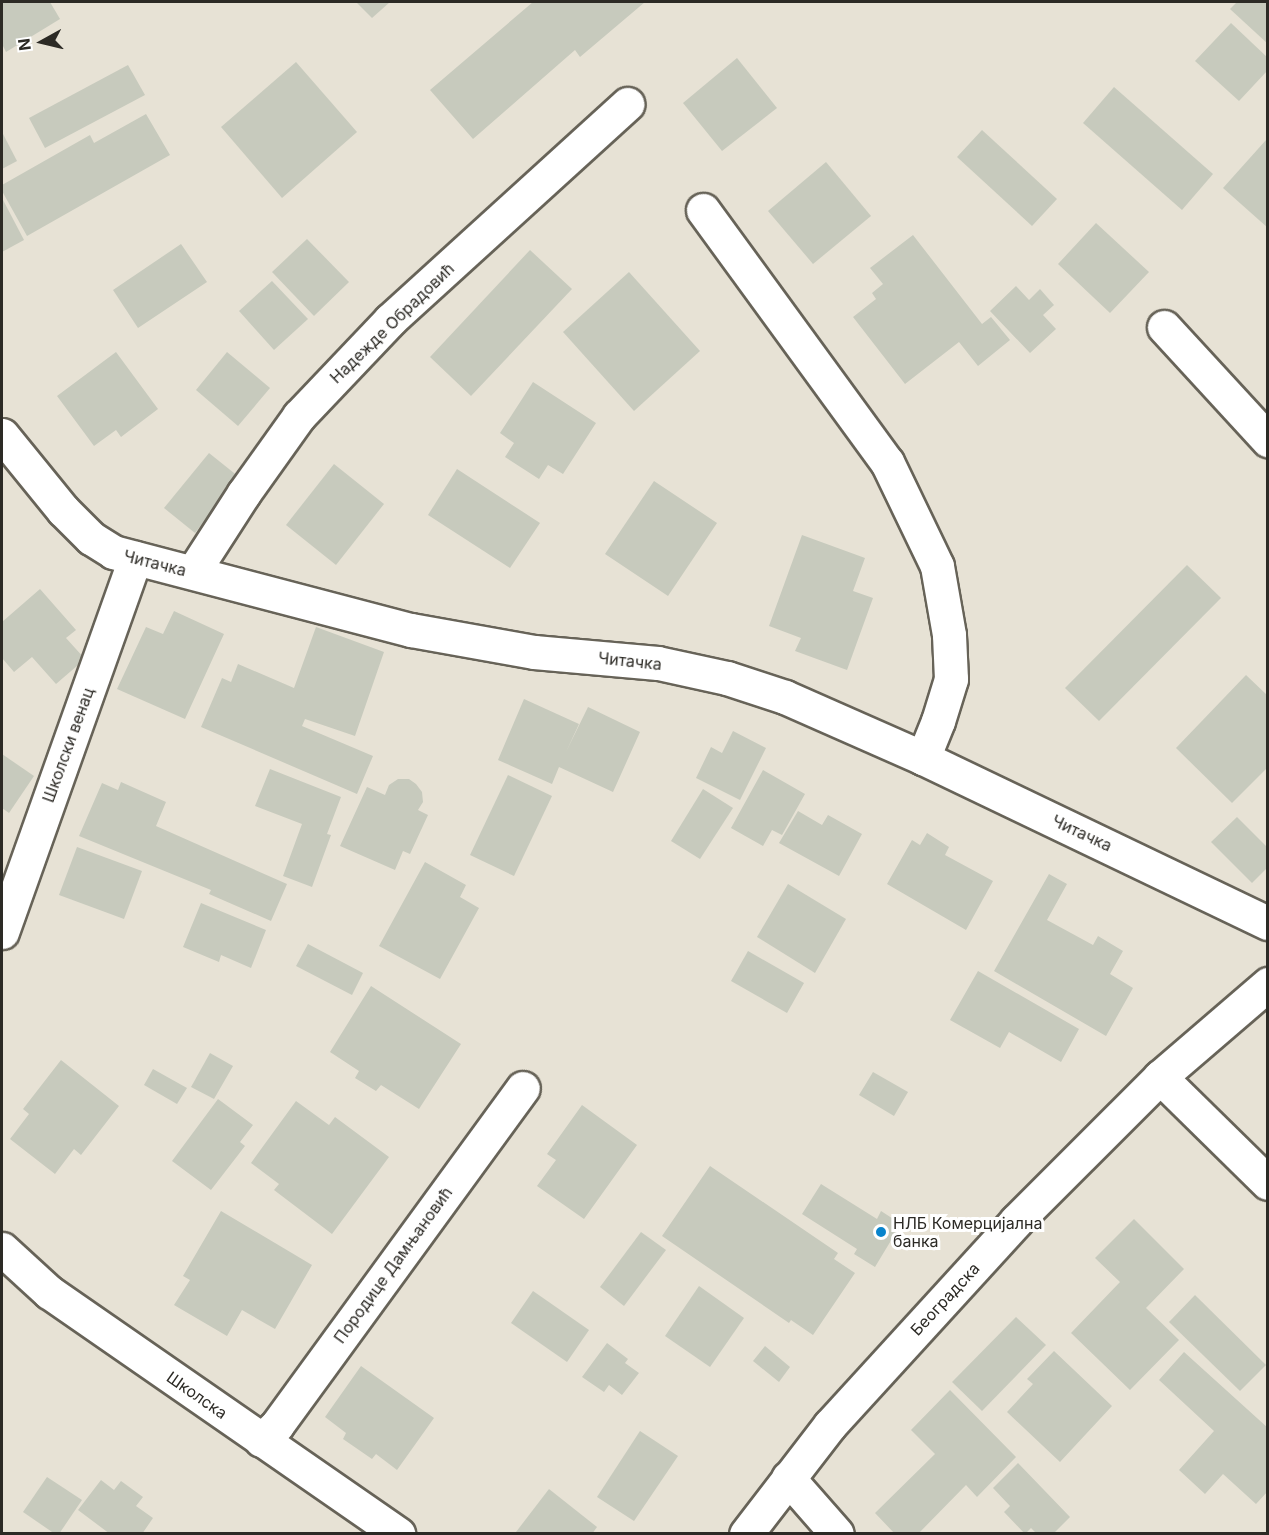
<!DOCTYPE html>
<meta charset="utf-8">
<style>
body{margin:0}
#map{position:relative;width:1269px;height:1535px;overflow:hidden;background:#e7e2d5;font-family:Inter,sans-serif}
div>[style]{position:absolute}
.building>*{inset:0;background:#c7cabd}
.roads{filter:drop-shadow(2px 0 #676358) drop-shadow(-2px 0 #676358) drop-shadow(0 2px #676358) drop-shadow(0 -2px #676358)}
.minor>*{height:33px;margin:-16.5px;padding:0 16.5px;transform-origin:16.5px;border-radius:16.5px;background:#fff}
.secondary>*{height:33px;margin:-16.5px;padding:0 16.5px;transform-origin:16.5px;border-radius:16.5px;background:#fff}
.dots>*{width:16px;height:16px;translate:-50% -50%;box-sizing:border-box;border:3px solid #fff;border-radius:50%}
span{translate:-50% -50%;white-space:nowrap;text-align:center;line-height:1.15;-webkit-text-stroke:6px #fff;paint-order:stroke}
.street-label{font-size:16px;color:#2c2a25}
.poi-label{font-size:16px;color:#2c2a25}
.left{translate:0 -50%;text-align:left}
.frame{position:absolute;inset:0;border:3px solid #2c2a25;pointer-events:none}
.north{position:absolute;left:12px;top:12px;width:60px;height:60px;-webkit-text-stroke:4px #fff;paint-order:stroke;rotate:262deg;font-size:16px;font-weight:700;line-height:24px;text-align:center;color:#2c2a25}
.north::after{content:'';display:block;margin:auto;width:21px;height:27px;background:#2c2a25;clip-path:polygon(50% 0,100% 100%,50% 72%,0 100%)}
</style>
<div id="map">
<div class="building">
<i style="clip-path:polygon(2px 2px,50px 2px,60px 19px,6px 52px,2px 44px)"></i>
<i style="clip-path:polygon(356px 2px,390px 2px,372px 18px)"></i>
<i style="clip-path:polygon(533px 2px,645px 2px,580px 57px,575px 50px,473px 139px,430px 90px)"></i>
<i style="clip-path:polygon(1237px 2px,1268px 2px,1268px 44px,1230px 9px)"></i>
<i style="clip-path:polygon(1231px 23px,1268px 58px,1268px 70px,1239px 101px,1195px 61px)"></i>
<i style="clip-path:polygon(737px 58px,777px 108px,722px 151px,683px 103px)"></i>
<i style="clip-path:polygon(296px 62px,357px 132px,282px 198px,221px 127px)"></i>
<i style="clip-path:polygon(128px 65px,145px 95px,45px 148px,29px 118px)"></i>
<i style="clip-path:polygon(1114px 87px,1213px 174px,1182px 210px,1083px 123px)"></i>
<i style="clip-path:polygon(146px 114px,170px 155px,27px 236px,2px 191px,2px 185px,90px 135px,94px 143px)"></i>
<i style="clip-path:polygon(982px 130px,1057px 199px,1032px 226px,957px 157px)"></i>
<i style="clip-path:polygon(2px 132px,17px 161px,2px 169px)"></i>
<i style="clip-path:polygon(1266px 140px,1268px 141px,1268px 228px,1223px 188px)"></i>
<i style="clip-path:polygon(826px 162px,871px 216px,813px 264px,768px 211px)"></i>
<i style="clip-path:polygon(2px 198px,24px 240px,2px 252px)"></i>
<i style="clip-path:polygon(1096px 223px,1149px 272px,1110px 313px,1058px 264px)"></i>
<i style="clip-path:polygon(913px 235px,982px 324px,991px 317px,1010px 340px,978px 366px,959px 342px,905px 384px,853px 317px,876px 299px,872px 293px,883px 284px,870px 268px)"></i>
<i style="clip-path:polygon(307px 239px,349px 282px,314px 316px,272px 272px)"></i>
<i style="clip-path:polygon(181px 244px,207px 282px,138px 328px,113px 290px)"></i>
<i style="clip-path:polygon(530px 250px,572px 289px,471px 396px,430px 357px)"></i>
<i style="clip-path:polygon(629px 272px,700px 351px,634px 411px,563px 332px)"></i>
<i style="clip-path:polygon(272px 281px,308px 319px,274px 350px,239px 311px)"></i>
<i style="clip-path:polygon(1016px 286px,1029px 300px,1040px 289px,1054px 305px,1043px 315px,1056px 329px,1030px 353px,990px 311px)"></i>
<i style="clip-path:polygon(116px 352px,158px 409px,121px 437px,116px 430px,94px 446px,57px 396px)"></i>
<i style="clip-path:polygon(227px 352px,270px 388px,238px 426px,196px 390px)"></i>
<i style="clip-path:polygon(533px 382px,596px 423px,563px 474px,548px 465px,539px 479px,505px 457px,514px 443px,500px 433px)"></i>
<i style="clip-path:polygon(209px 453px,239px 477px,195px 533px,164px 508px)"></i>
<i style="clip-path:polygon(334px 464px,384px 504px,336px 565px,286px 525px)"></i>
<i style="clip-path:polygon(457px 469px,540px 523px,510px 568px,428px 515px)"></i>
<i style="clip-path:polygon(654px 481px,717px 523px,668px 596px,605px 554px)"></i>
<i style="clip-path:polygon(802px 535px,865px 558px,853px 591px,873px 598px,847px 670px,795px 651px,801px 638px,769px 626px)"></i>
<i style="clip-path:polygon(1187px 565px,1221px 598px,1099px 721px,1065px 688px)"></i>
<i style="clip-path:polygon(40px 589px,76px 630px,66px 638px,85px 659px,56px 684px,32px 657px,14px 672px,2px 658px,2px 622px)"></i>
<i style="clip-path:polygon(174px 611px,224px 634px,185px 719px,117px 689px,146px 627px,163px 634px)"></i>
<i style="clip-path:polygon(316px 627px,384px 652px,355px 736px,305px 719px,302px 726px,373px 756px,357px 794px,201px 727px,222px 678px,231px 682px,238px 664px,294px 688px)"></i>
<i style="clip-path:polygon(1246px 675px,1268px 696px,1268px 767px,1232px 803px,1176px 748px)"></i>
<i style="clip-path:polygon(524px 699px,579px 724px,566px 752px,588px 707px,640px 732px,613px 792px,559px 767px,552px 784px,498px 760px)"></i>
<i style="clip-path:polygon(733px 731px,766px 748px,740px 800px,696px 778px,711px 747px,722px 753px)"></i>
<i style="clip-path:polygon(2px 754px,34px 776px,9px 813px,2px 808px)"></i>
<i style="clip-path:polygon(270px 769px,341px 797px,327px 834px,331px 835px,312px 887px,283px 876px,302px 824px,255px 806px)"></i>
<i style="clip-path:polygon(763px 770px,805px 794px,782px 835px,772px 830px,763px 846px,731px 828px)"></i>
<i style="clip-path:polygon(508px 775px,552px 796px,514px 876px,470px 855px)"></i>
<i style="clip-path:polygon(398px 779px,409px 779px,416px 784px,422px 792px,423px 802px,418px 810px,428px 815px,410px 854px,403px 851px,395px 870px,340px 846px,367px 787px,385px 795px,389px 785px)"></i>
<i style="clip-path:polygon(121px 782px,166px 802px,156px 826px,287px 884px,271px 921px,209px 894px,211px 890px,79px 836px,102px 783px,118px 790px)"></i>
<i style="clip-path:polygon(703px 789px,733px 808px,700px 859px,671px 841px)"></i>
<i style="clip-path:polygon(798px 811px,822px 825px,828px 815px,862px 834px,839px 876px,779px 843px)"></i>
<i style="clip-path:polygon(1237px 817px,1268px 848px,1268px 867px,1252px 883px,1211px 842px)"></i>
<i style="clip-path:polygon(927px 833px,949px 847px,945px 855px,993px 881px,966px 930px,887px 884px,912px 840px,920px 845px)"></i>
<i style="clip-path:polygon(77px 847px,142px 871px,124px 919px,59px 895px)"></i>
<i style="clip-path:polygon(425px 862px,466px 885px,460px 897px,479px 908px,440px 979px,379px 946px)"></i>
<i style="clip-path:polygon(1049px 874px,1067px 884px,1047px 920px,1093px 945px,1098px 936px,1123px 951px,1110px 974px,1133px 988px,1106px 1036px,994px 971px)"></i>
<i style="clip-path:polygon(788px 884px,846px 919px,815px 973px,757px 937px)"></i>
<i style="clip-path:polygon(201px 903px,266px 930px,251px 968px,221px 955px,219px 962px,183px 947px)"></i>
<i style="clip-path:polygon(308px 944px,363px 973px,352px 995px,296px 966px)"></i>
<i style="clip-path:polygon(748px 951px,804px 983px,787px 1013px,731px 981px)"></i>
<i style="clip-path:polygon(978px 971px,1079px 1029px,1061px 1062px,1009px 1032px,1000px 1048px,950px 1020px)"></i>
<i style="clip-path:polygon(371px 986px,461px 1044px,419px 1109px,381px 1085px,376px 1091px,355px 1078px,359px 1071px,330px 1052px)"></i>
<i style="clip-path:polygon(210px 1053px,233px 1066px,214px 1099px,191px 1087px)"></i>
<i style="clip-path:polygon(61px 1060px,119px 1106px,81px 1155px,74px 1149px,55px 1174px,10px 1139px,29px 1114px,23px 1109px)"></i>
<i style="clip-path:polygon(153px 1069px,187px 1088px,177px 1104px,144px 1085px)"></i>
<i style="clip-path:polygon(873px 1072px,908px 1092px,894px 1116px,859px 1095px)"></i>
<i style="clip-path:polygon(218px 1099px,253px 1125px,240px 1142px,245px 1146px,211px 1190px,172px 1161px)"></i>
<i style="clip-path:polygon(296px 1101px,329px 1125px,335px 1117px,389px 1157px,332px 1234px,274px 1190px,279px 1184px,251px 1163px)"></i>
<i style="clip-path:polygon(582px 1105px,637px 1145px,584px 1219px,537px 1186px,556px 1160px,547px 1154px)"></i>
<i style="clip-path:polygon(710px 1166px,838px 1253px,834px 1259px,855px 1273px,813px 1335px,791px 1320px,789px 1323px,662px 1236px)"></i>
<i style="clip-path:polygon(821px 1184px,877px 1219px,881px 1211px,901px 1224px,875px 1267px,854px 1254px,857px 1249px,802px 1214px)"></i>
<i style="clip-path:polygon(221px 1211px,312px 1265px,275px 1329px,242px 1310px,227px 1336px,174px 1305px,190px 1280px,183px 1276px)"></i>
<i style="clip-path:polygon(1134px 1219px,1184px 1269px,1146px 1308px,1179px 1340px,1130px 1390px,1071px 1333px,1120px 1282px,1095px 1258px)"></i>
<i style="clip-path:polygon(641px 1232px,666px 1250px,624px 1306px,600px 1287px)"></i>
<i style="clip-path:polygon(699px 1286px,744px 1318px,710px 1367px,665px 1336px)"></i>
<i style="clip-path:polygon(533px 1291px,589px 1330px,567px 1362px,511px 1323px)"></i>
<i style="clip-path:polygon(1195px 1295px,1266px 1365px,1240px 1391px,1169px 1322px)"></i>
<i style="clip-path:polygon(1016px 1317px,1046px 1345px,982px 1411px,952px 1382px)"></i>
<i style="clip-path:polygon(607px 1343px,628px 1359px,625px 1363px,639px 1373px,622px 1395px,609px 1385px,604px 1392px,582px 1377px)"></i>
<i style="clip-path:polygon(765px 1346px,790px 1367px,779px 1382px,753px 1361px)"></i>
<i style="clip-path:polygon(1054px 1351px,1112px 1406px,1060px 1462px,1007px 1412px,1033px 1384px,1027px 1379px)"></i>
<i style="clip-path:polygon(1184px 1352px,1268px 1428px,1268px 1491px,1256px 1504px,1223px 1474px,1205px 1494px,1179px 1470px,1214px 1431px,1159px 1380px)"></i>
<i style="clip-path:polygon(361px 1366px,434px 1418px,397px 1470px,376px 1454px,372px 1459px,343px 1439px,346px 1433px,325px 1417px)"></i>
<i style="clip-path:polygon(950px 1390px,1016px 1457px,977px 1497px,966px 1485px,918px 1534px,895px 1534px,875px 1513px,935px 1454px,911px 1430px)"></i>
<i style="clip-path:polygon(640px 1431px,678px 1456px,634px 1521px,597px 1497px)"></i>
<i style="clip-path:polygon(1018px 1463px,1070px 1517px,1053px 1534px,1037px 1534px,1031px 1528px,1025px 1534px,1004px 1512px,1010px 1506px,993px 1488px)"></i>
<i style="clip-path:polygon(47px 1477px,82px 1500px,59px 1534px,55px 1534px,23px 1512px)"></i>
<i style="clip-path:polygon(101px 1480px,114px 1490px,121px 1481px,143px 1497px,136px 1506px,153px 1518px,142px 1534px,110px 1534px,78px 1510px)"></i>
<i style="clip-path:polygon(549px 1489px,597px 1527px,592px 1534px,516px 1532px)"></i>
</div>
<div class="roads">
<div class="minor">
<i style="left:703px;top:210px;width:312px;rotate:53.9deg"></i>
<i style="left:887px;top:462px;width:115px;rotate:64.3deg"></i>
<i style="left:937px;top:566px;width:70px;rotate:80.1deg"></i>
<i style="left:949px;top:635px;width:44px;rotate:87.4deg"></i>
<i style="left:951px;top:679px;width:44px;rotate:107.2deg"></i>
<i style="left:938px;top:721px;width:40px;rotate:112deg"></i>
<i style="left:1164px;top:327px;width:154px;rotate:47.4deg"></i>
<i style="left:2px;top:435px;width:97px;rotate:50.9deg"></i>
<i style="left:63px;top:510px;width:40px;rotate:45deg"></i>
<i style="left:91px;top:538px;width:26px;rotate:32deg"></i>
<i style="left:113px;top:552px;width:308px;rotate:14.7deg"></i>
<i style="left:411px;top:630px;width:125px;rotate:10.1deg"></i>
<i style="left:534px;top:652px;width:124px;rotate:5.1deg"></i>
<i style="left:658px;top:663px;width:71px;rotate:12.3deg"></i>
<i style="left:727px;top:678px;width:61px;rotate:18.1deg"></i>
<i style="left:785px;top:697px;width:151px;rotate:23.8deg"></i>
<i style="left:923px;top:758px;width:382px;rotate:25.6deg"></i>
<i style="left:193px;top:572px;width:94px;rotate:-57.2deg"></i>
<i style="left:244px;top:493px;width:95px;rotate:-54.5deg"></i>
<i style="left:299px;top:416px;width:132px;rotate:-46.5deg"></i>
<i style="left:390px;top:320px;width:321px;rotate:-42.3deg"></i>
<i style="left:2px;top:932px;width:397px;rotate:-70.4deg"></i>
<i style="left:1160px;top:1077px;width:151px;rotate:44.5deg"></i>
<i style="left:2px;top:1249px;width:64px;rotate:42.5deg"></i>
<i style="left:49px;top:1292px;width:425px;rotate:34.7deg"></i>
<i style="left:261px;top:1440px;width:22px;rotate:-43deg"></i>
<i style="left:277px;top:1425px;width:417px;rotate:-53.9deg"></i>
<i style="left:788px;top:1478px;width:74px;rotate:48.8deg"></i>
</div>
<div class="secondary">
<i style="left:746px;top:1534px;width:138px;rotate:-52.4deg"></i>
<i style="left:830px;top:1425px;width:276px;rotate:-47.6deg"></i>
<i style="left:1016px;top:1221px;width:204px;rotate:-45deg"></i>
<i style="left:1160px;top:1077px;width:143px;rotate:-40.7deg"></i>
</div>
</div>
<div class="dots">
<i style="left:881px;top:1232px;background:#0984cc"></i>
</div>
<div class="street-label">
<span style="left:392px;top:323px;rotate:-44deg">Надежде Обрадовић</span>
<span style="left:155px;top:563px;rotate:14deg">Читачка</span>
<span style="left:630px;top:661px;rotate:6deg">Читачка</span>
<span style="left:68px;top:745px;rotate:-70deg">Школски венац</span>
<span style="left:1082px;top:833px;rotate:25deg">Читачка</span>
<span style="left:393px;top:1265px;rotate:-54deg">Породице Дамњановић</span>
<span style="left:945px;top:1299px;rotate:-47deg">Београдска</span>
<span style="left:197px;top:1395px;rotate:35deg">Школска</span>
</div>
<div class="poi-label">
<span class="left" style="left:893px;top:1232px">НЛБ Комерцијална<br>банка</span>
</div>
<div class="frame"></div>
<div class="north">N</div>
</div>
